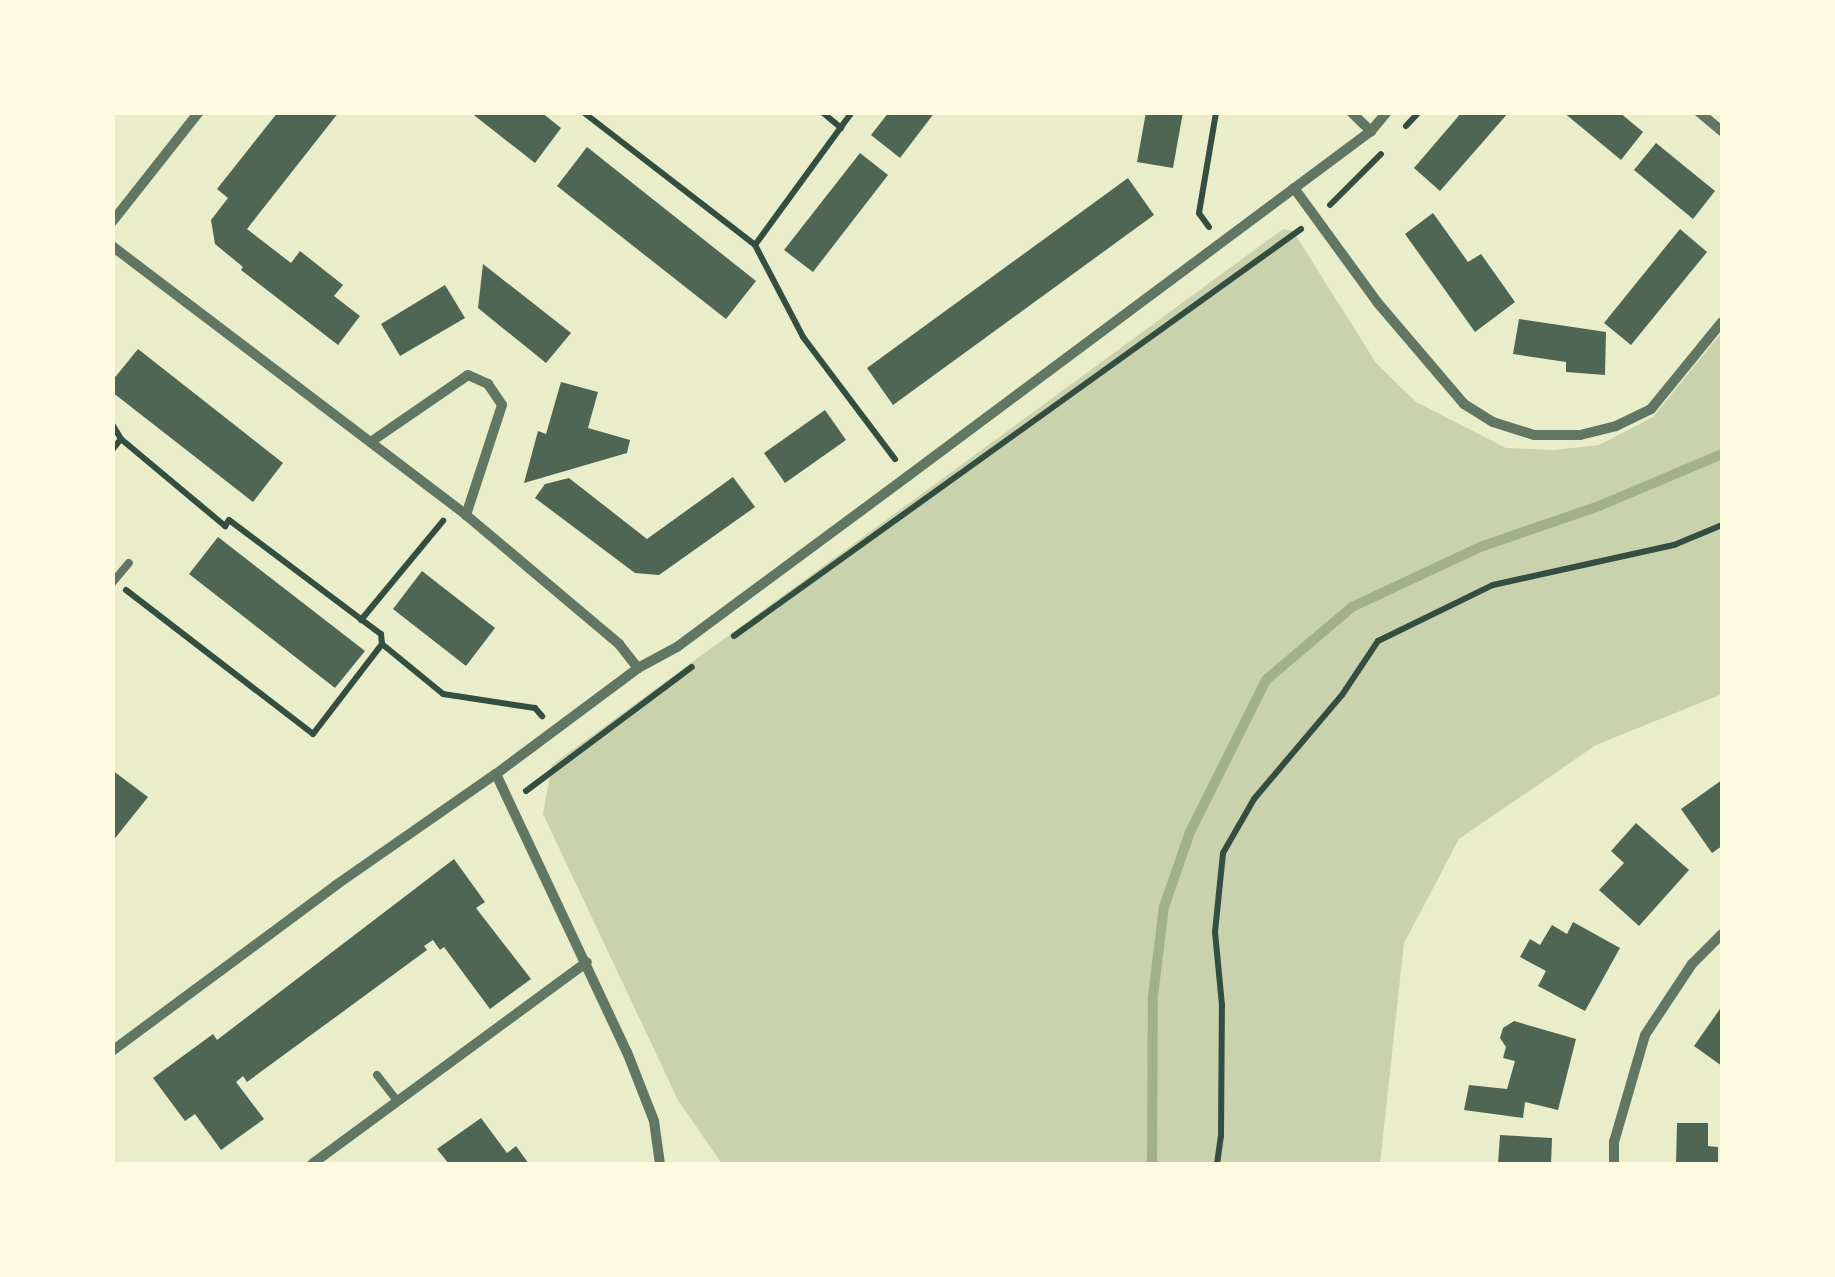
<!DOCTYPE html>
<style>
body{margin:0}
#map{position:relative;width:1835px;height:1277px;overflow:hidden;background:#e9edc9;font-family:"Zilla Slab",serif}
div>[style]{position:absolute}
.green>*{inset:0;background:#cad2ad}
.stream>*{height:10px;margin:-5px;padding:0 5px;transform-origin:5px;border-radius:5px;background:#a3b18a}
.building>*{inset:0;background:#4f6655}
.path>*{height:6px;margin:-3px;padding:0 3px;transform-origin:3px;border-radius:3px;background:#344e41}
.service>*{height:8px;margin:-4px;padding:0 4px;transform-origin:4px;border-radius:4px;background:#617663}
.minor>*{height:10px;margin:-5px;padding:0 5px;transform-origin:5px;border-radius:5px;background:#617663}
span{translate:-50% -50%;white-space:nowrap;text-align:center;line-height:1.15;-webkit-text-stroke:9px #fefae0;paint-order:stroke}
.frame{position:absolute;inset:0;border:115px solid #fefae0;pointer-events:none}
</style>
<div id="map">
<div class="green">
<i style="clip-path:polygon(1283px 229px,1293px 231px,1376px 363px,1416px 402px,1506px 448px,1554px 450px,1599px 445px,1653px 417px,1722px 332px,1722px 694px,1596px 745px,1459px 839px,1404px 943px,1380px 1164px,722px 1164px,678px 1100px,543px 814px,552px 765px)"></i>
</div>
<div class="stream">
<i style="left:1152px;top:1164px;width:168px;rotate:-89.7deg"></i>
<i style="left:1153px;top:996px;width:90px;rotate:-83deg"></i>
<i style="left:1164px;top:907px;width:79px;rotate:-70.9deg"></i>
<i style="left:1190px;top:832px;width:170px;rotate:-63.4deg"></i>
<i style="left:1266px;top:680px;width:113px;rotate:-40.3deg"></i>
<i style="left:1352px;top:607px;width:141px;rotate:-25.1deg"></i>
<i style="left:1480px;top:547px;width:126px;rotate:-19deg"></i>
<i style="left:1599px;top:506px;width:134px;rotate:-22.9deg"></i>
</div>
<div class="building">
<i style="clip-path:polygon(278px 112px,339px 112px,247px 229px,291px 263px,300px 251px,343px 285px,334px 296px,360px 316px,338px 345px,241px 270px,243px 267px,215px 244px,211px 220px,228px 198px,217px 189px)"></i>
<i style="clip-path:polygon(470px 112px,541px 112px,561px 128px,535px 163px)"></i>
<i style="clip-path:polygon(889px 112px,935px 112px,900px 158px,871px 135px)"></i>
<i style="clip-path:polygon(1146px 112px,1183px 112px,1173px 168px,1137px 162px)"></i>
<i style="clip-path:polygon(1462px 112px,1509px 112px,1440px 191px,1414px 168px)"></i>
<i style="clip-path:polygon(1563px 112px,1619px 112px,1643px 132px,1621px 160px)"></i>
<i style="clip-path:polygon(1656px 143px,1715px 191px,1693px 219px,1634px 170px)"></i>
<i style="clip-path:polygon(587px 147px,756px 281px,726px 319px,557px 186px)"></i>
<i style="clip-path:polygon(860px 153px,888px 175px,813px 272px,784px 250px)"></i>
<i style="clip-path:polygon(1128px 178px,1154px 215px,893px 405px,867px 368px)"></i>
<i style="clip-path:polygon(1433px 213px,1468px 262px,1481px 254px,1515px 302px,1475px 332px,1405px 234px)"></i>
<i style="clip-path:polygon(1680px 229px,1707px 252px,1631px 345px,1604px 323px)"></i>
<i style="clip-path:polygon(483px 264px,571px 333px,546px 363px,478px 308px)"></i>
<i style="clip-path:polygon(445px 285px,465px 318px,400px 356px,381px 324px)"></i>
<i style="clip-path:polygon(1519px 319px,1606px 332px,1605px 375px,1566px 372px,1566px 362px,1513px 354px)"></i>
<i style="clip-path:polygon(138px 349px,283px 463px,253px 502px,112px 392px,112px 381px)"></i>
<i style="clip-path:polygon(561px 382px,598px 392px,588px 428px,630px 440px,627px 453px,524px 483px,538px 431px,546px 434px)"></i>
<i style="clip-path:polygon(825px 410px,846px 440px,785px 483px,764px 453px)"></i>
<i style="clip-path:polygon(733px 477px,755px 507px,659px 575px,635px 573px,535px 498px,545px 484px,569px 478px,647px 539px)"></i>
<i style="clip-path:polygon(218px 537px,365px 651px,335px 688px,189px 574px)"></i>
<i style="clip-path:polygon(422px 571px,495px 628px,466px 666px,393px 609px)"></i>
<i style="clip-path:polygon(112px 770px,148px 797px,112px 842px)"></i>
<i style="clip-path:polygon(1722px 780px,1722px 846px,1712px 853px,1681px 809px)"></i>
<i style="clip-path:polygon(1636px 823px,1689px 870px,1639px 926px,1599px 890px,1624px 863px,1611px 851px)"></i>
<i style="clip-path:polygon(454px 859px,485px 902px,476px 908px,531px 979px,490px 1009px,444px 947px,440px 950px,433px 940px,424px 946px,427px 950px,247px 1082px,243px 1076px,236px 1082px,264px 1119px,221px 1150px,195px 1114px,185px 1121px,153px 1078px,213px 1034px,217px 1040px)"></i>
<i style="clip-path:polygon(1573px 922px,1620px 948px,1585px 1011px,1538px 986px,1546px 971px,1520px 957px,1530px 939px,1540px 945px,1552px 925px,1567px 934px)"></i>
<i style="clip-path:polygon(1722px 1006px,1722px 1066px,1694px 1046px)"></i>
<i style="clip-path:polygon(1514px 1021px,1576px 1039px,1558px 1110px,1525px 1102px,1523px 1118px,1464px 1110px,1469px 1085px,1507px 1089px,1515px 1061px,1503px 1058px,1506px 1047px,1500px 1038px,1503px 1028px)"></i>
<i style="clip-path:polygon(481px 1118px,507px 1153px,516px 1146px,529px 1164px,449px 1164px,437px 1149px)"></i>
<i style="clip-path:polygon(1677px 1123px,1708px 1123px,1708px 1146px,1718px 1147px,1718px 1164px,1676px 1164px)"></i>
<i style="clip-path:polygon(1500px 1135px,1552px 1138px,1551px 1164px,1498px 1164px)"></i>
</div>
<div class="path">
<i style="left:583px;top:112px;width:217px;rotate:37.7deg"></i>
<i style="left:755px;top:245px;width:104px;rotate:62.4deg"></i>
<i style="left:803px;top:337px;width:153px;rotate:53deg"></i>
<i style="left:822px;top:112px;width:25px;rotate:40deg"></i>
<i style="left:1406px;top:126px;width:19px;rotate:-47deg"></i>
<i style="left:1330px;top:205px;width:72px;rotate:-45deg"></i>
<i style="left:1209px;top:227px;width:17px;rotate:-126deg"></i>
<i style="left:1199px;top:213px;width:102px;rotate:-80.4deg"></i>
<i style="left:755px;top:245px;width:165px;rotate:-53.9deg"></i>
<i style="left:112px;top:424px;width:17px;rotate:59deg"></i>
<i style="left:112px;top:450px;width:14px;rotate:-51deg"></i>
<i style="left:121px;top:439px;width:136px;rotate:39.9deg"></i>
<i style="left:225px;top:526px;width:7px;rotate:-56deg"></i>
<i style="left:229px;top:520px;width:190px;rotate:36.9deg"></i>
<i style="left:381px;top:634px;width:10px;rotate:84deg"></i>
<i style="left:382px;top:644px;width:79px;rotate:39.3deg"></i>
<i style="left:443px;top:694px;width:93px;rotate:8.7deg"></i>
<i style="left:535px;top:708px;width:11px;rotate:49deg"></i>
<i style="left:126px;top:590px;width:236px;rotate:37.6deg"></i>
<i style="left:313px;top:734px;width:113px;rotate:-52.5deg"></i>
<i style="left:361px;top:620px;width:129px;rotate:-50.4deg"></i>
<i style="left:734px;top:636px;width:698px;rotate:-35.67deg"></i>
<i style="left:526px;top:791px;width:207px;rotate:-36.8deg"></i>
<i style="left:1217px;top:1164px;width:28px;rotate:-82deg"></i>
<i style="left:1221px;top:1136px;width:131px;rotate:-89.6deg"></i>
<i style="left:1222px;top:1005px;width:73px;rotate:-95.5deg"></i>
<i style="left:1215px;top:932px;width:79px;rotate:-84.2deg"></i>
<i style="left:1223px;top:853px;width:62px;rotate:-60.1deg"></i>
<i style="left:1254px;top:799px;width:136px;rotate:-49.8deg"></i>
<i style="left:1342px;top:695px;width:65px;rotate:-56.3deg"></i>
<i style="left:1378px;top:641px;width:128px;rotate:-26deg"></i>
<i style="left:1493px;top:585px;width:185px;rotate:-12.5deg"></i>
<i style="left:1674px;top:545px;width:52px;rotate:-22.6deg"></i>
</div>
<div class="service">
<i style="left:112px;top:583px;width:26px;rotate:-50deg"></i>
<i style="left:377px;top:1075px;width:33px;rotate:52deg"></i>
</div>
<div class="minor">
<i style="left:1351px;top:112px;width:28px;rotate:44deg"></i>
<i style="left:1699px;top:112px;width:30px;rotate:40deg"></i>
<i style="left:1294px;top:188px;width:141px;rotate:53.9deg"></i>
<i style="left:1377px;top:302px;width:134px;rotate:49.5deg"></i>
<i style="left:1464px;top:404px;width:34px;rotate:32deg"></i>
<i style="left:1493px;top:422px;width:43px;rotate:17.6deg"></i>
<i style="left:1534px;top:435px;width:46px"></i>
<i style="left:1580px;top:435px;width:37px;rotate:-14deg"></i>
<i style="left:1616px;top:426px;width:39px;rotate:-26deg"></i>
<i style="left:1651px;top:409px;width:112px;rotate:-50.8deg"></i>
<i style="left:112px;top:222px;width:140px;rotate:-51.7deg"></i>
<i style="left:112px;top:246px;width:445px;rotate:37.2deg"></i>
<i style="left:466px;top:515px;width:200px;rotate:40.1deg"></i>
<i style="left:619px;top:644px;width:31px;rotate:52deg"></i>
<i style="left:372px;top:441px;width:116px;rotate:-34.5deg"></i>
<i style="left:468px;top:375px;width:22px;rotate:24deg"></i>
<i style="left:488px;top:384px;width:25px;rotate:56deg"></i>
<i style="left:502px;top:405px;width:116px;rotate:108.1deg"></i>
<i style="left:496px;top:774px;width:307px;rotate:64.8deg"></i>
<i style="left:627px;top:1052px;width:74px;rotate:68.6deg"></i>
<i style="left:654px;top:1121px;width:43px;rotate:82.1deg"></i>
<i style="left:112px;top:1051px;width:279px;rotate:-36.5deg"></i>
<i style="left:336px;top:885px;width:195px;rotate:-34.8deg"></i>
<i style="left:496px;top:774px;width:177px;rotate:-36.7deg"></i>
<i style="left:638px;top:668px;width:44px;rotate:-28.3deg"></i>
<i style="left:677px;top:647px;width:287px;rotate:-36.5deg"></i>
<i style="left:908px;top:476px;width:577px;rotate:-36.69deg"></i>
<i style="left:1371px;top:131px;width:25px;rotate:-50deg"></i>
<i style="left:312px;top:1164px;width:341px;rotate:-36.3deg"></i>
<i style="left:1614px;top:1164px;width:22px;rotate:-90deg"></i>
<i style="left:1614px;top:1142px;width:111px;rotate:-73.8deg"></i>
<i style="left:1645px;top:1035px;width:85px;rotate:-56.5deg"></i>
<i style="left:1692px;top:964px;width:42px;rotate:-45deg"></i>
</div>
<div class="frame"></div>
</div>
